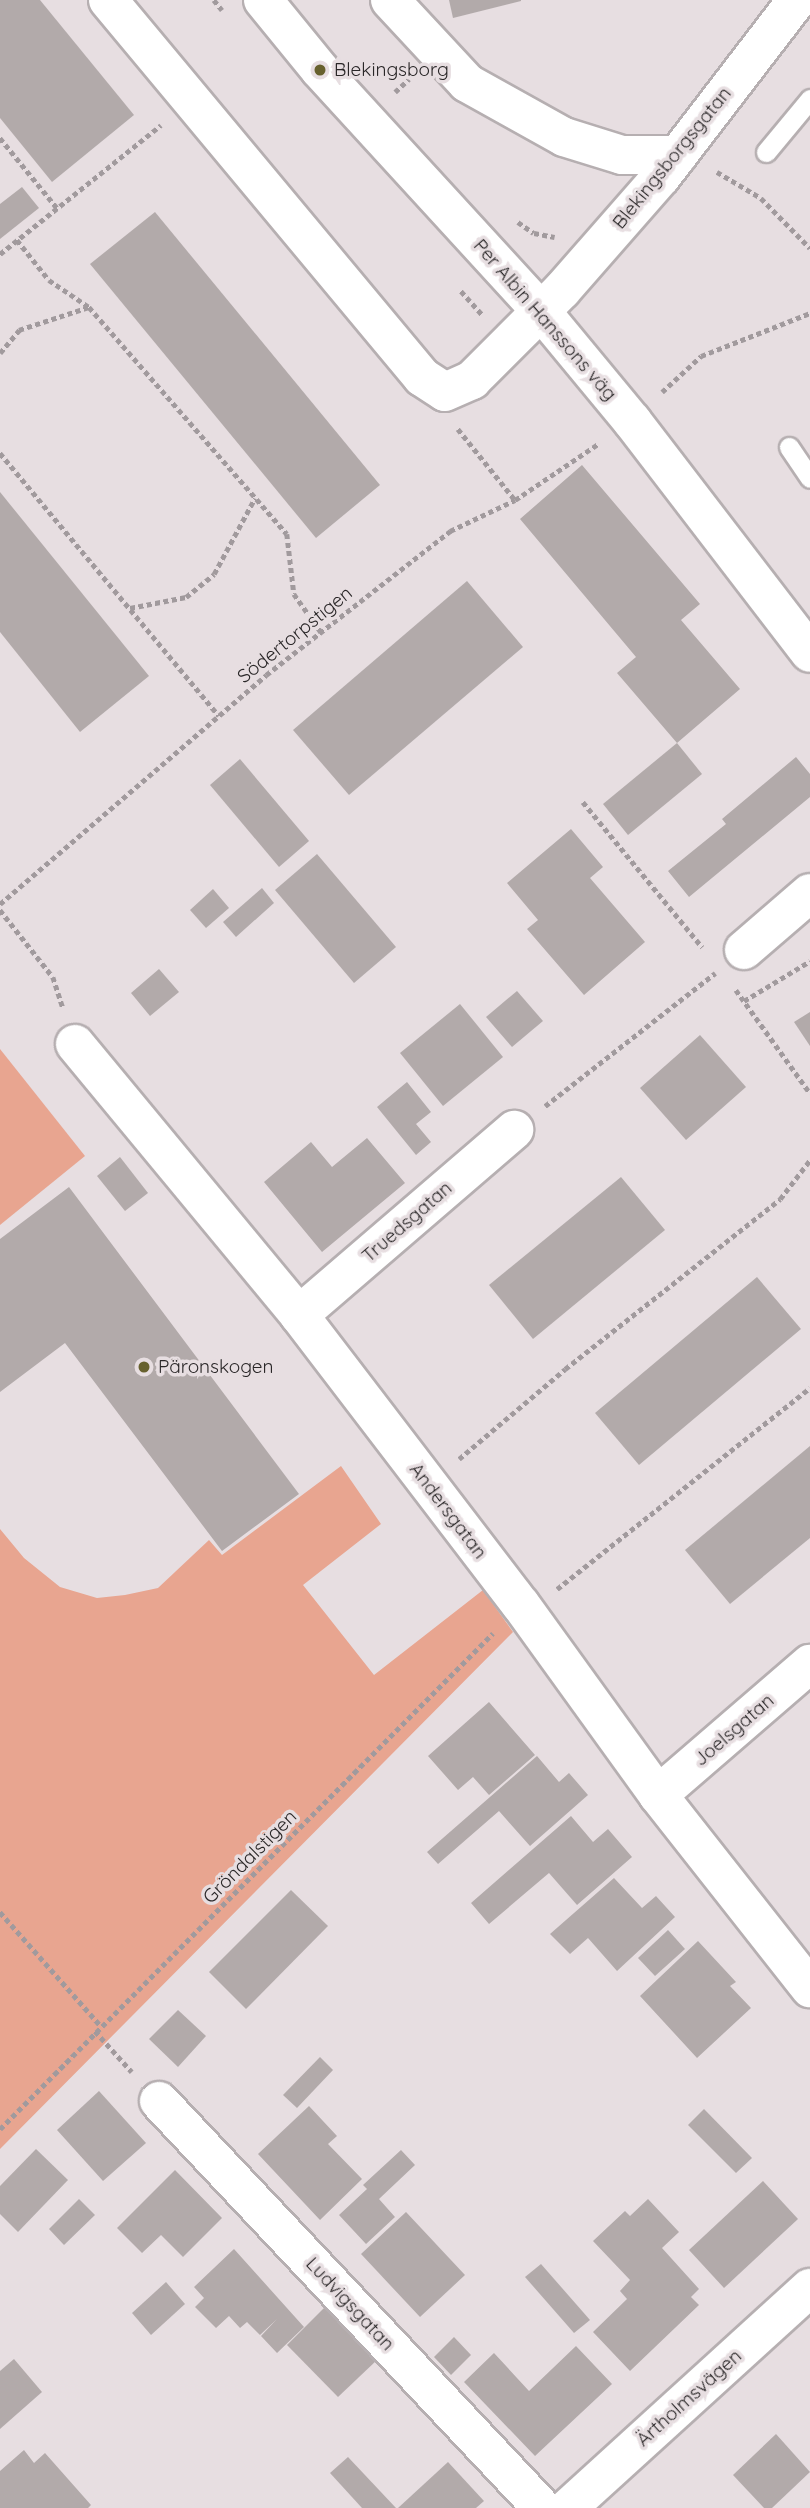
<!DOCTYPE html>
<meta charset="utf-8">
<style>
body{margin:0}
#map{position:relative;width:810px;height:2508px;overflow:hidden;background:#e7dee1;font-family:Quicksand,sans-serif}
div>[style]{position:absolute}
.green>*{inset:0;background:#e8a590}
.building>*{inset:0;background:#b2aaaa}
.path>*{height:4.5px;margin-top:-2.25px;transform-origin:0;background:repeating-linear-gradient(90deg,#a19a9d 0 5px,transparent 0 8.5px)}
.roads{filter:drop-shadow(2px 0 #b6afb1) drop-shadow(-2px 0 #b6afb1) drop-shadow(0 2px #b6afb1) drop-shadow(0 -2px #b6afb1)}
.service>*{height:19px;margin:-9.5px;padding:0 9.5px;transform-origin:9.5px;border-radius:9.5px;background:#fff}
.minor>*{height:38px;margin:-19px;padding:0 19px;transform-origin:19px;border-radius:19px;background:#fff}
.tertiary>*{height:38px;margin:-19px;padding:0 19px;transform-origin:19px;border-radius:19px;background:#fff}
.dots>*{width:19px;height:19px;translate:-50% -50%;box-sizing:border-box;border:4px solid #e7dee1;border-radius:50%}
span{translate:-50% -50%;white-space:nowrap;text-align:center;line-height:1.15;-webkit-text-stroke:7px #e7dee1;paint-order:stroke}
.poi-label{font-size:19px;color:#2a2728}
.left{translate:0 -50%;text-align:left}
.street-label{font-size:19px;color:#2a2728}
</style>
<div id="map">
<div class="green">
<i style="clip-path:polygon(0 1049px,85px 1156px,0 1225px)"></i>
<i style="clip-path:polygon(341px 1466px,381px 1524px,303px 1585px,374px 1675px,483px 1590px,513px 1632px,0 2149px,0 1529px,24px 1558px,60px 1587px,97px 1598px,125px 1595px,158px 1588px,209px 1540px,222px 1555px)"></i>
</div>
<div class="building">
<i style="clip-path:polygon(0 0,40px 0,134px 115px,52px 182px,0 118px)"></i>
<i style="clip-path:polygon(449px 0,521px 0,521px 1px,453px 18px)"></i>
<i style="clip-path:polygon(22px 187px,39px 208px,0 239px,0 204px)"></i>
<i style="clip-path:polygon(155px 212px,380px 485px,316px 538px,90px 264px)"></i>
<i style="clip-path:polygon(582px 465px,700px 604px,681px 620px,740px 689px,677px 743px,617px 673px,636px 657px,520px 519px)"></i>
<i style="clip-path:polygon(0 492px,149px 676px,80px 732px,0 632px)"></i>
<i style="clip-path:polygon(467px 581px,523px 647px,349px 795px,293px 730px)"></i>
<i style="clip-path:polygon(677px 743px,702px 774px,628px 835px,603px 804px)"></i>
<i style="clip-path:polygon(796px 757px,810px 774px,810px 797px,689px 897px,668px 871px,726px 824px,722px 819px)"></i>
<i style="clip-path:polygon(240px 759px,309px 841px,279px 867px,210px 785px)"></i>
<i style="clip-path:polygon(571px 829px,603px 867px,590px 878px,645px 942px,584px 995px,527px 929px,538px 920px,507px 883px)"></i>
<i style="clip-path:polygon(317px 854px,396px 947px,354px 983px,275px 890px)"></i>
<i style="clip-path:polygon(262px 888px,274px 903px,236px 937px,223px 922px)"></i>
<i style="clip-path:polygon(213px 889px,229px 908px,206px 928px,190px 910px)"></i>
<i style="clip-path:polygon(159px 969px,179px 992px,150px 1016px,131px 993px)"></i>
<i style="clip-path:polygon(517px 991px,543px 1021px,512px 1047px,486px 1017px)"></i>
<i style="clip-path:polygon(460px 1004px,503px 1057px,443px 1106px,400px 1053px)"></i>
<i style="clip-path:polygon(810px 1012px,810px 1046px,794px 1022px)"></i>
<i style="clip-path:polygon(700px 1035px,746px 1087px,686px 1140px,640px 1088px)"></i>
<i style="clip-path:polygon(407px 1082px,431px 1112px,416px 1124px,431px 1142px,416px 1155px,377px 1107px)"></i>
<i style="clip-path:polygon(367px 1138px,405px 1183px,322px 1252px,264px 1182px,311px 1142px,332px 1167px)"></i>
<i style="clip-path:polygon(120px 1157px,148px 1193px,125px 1211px,97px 1176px)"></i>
<i style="clip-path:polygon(621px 1177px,665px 1230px,533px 1339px,489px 1285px)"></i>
<i style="clip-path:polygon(69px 1187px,299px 1494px,222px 1551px,65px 1343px,0 1392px,0 1239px)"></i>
<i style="clip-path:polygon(757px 1277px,801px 1329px,639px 1465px,595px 1413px)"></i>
<i style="clip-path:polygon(810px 1446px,810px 1538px,730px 1604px,685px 1550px)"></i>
<i style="clip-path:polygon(489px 1702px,535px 1755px,489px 1795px,473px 1777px,458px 1790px,428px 1756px)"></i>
<i style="clip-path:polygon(537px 1756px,559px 1782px,569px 1773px,588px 1795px,530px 1846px,499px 1811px,438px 1864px,427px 1852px)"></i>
<i style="clip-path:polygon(571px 1816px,593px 1842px,608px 1829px,632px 1857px,577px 1905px,549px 1873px,489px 1924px,471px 1903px)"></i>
<i style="clip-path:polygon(614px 1878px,642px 1908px,656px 1896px,675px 1917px,617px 1971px,588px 1938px,570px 1954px,550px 1934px)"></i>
<i style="clip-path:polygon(291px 1890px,328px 1926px,246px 2009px,209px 1972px)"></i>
<i style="clip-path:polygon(668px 1930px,685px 1949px,655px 1976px,638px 1958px)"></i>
<i style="clip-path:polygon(698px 1941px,736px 1982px,730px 1986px,751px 2008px,697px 2058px,640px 1996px)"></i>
<i style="clip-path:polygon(178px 2010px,206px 2036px,178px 2067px,149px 2039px)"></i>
<i style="clip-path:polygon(320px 2057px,333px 2070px,297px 2108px,283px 2095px)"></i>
<i style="clip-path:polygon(99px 2091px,146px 2143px,103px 2181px,57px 2130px)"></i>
<i style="clip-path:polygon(309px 2106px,337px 2136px,328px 2144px,362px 2179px,320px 2220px,258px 2154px)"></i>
<i style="clip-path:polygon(704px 2109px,752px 2158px,736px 2173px,688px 2125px)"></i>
<i style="clip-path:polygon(36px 2149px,68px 2180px,18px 2232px,0 2214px,0 2186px)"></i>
<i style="clip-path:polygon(401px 2150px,415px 2165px,379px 2199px,395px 2217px,366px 2244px,339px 2215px,367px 2189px,363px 2185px)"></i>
<i style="clip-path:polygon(175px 2170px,222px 2218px,183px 2257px,161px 2235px,142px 2253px,117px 2228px)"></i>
<i style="clip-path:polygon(763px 2181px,798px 2219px,724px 2288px,689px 2250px)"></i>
<i style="clip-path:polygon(79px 2199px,95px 2215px,64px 2245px,49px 2229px)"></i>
<i style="clip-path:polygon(648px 2199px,679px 2232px,662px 2248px,699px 2289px,691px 2297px,699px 2305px,630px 2371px,593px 2332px,627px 2299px,620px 2291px,630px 2280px,593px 2241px,625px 2211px,630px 2216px)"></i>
<i style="clip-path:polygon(406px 2212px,465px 2275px,420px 2317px,361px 2254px)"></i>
<i style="clip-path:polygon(234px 2249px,304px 2327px,277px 2353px,261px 2336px,277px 2319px,260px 2335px,247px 2322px,240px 2328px,229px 2316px,216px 2328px,195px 2307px,204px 2298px,194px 2287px)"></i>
<i style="clip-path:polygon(541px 2264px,590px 2320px,574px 2333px,525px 2277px)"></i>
<i style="clip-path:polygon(166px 2282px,185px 2304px,151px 2335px,132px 2313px)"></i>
<i style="clip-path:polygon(325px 2307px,377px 2360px,338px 2397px,287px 2345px)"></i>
<i style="clip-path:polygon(454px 2337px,471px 2355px,451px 2375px,434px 2357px)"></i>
<i style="clip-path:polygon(576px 2346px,612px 2384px,535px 2456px,464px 2382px,494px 2353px,529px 2391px)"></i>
<i style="clip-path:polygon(14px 2359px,42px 2392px,0 2429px,0 2371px)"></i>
<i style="clip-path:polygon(776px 2434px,810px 2472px,772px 2508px,764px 2508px,733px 2475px)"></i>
<i style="clip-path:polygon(24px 2450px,34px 2463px,45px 2453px,91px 2505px,88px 2508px,0 2508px,0 2471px)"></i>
<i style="clip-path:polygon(348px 2457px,396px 2508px,362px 2508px,330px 2473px)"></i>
<i style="clip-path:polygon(448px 2462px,484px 2501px,476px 2508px,398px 2508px)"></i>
</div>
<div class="path">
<i style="left:214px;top:0;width:13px;rotate:51deg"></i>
<i style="left:395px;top:92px;width:19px;rotate:-43deg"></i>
<i style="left:0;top:138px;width:90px;rotate:50.8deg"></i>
<i style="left:717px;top:172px;width:51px;rotate:30.6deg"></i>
<i style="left:761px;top:198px;width:70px;rotate:45.6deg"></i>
<i style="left:518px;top:222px;width:19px;rotate:35deg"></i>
<i style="left:534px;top:233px;width:21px;rotate:11deg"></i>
<i style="left:17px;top:240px;width:51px;rotate:51.3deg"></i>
<i style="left:49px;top:280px;width:48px;rotate:34deg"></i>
<i style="left:89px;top:307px;width:301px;rotate:48.9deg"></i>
<i style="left:287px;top:534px;width:60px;rotate:83.3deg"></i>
<i style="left:294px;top:594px;width:47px;rotate:54.6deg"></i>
<i style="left:0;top:254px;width:206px;rotate:-38.7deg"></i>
<i style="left:461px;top:291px;width:31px;rotate:48deg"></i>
<i style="left:0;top:353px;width:30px;rotate:-50deg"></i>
<i style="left:19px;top:330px;width:74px;rotate:-18.2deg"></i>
<i style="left:662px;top:392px;width:53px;rotate:-42.7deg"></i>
<i style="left:701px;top:356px;width:117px;rotate:-21.5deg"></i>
<i style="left:458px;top:429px;width:91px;rotate:51.2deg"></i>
<i style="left:0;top:453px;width:342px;rotate:50.2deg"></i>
<i style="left:130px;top:608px;width:57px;rotate:-11.1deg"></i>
<i style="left:186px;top:597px;width:36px;rotate:-39deg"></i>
<i style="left:214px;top:574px;width:86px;rotate:-61.7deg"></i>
<i style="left:583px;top:802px;width:188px;rotate:50.6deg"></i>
<i style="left:0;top:904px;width:351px;rotate:-40.7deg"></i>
<i style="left:266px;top:675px;width:234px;rotate:-38deg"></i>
<i style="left:450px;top:531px;width:72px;rotate:-25.5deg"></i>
<i style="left:515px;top:500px;width:100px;rotate:-34deg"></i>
<i style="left:0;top:910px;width:85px;rotate:51.7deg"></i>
<i style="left:53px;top:977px;width:33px;rotate:72deg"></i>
<i style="left:736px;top:990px;width:127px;rotate:54.3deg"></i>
<i style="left:744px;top:1001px;width:77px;rotate:-31.2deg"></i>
<i style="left:545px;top:1106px;width:216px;rotate:-38deg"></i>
<i style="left:459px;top:1459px;width:139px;rotate:-40.3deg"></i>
<i style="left:565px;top:1369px;width:274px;rotate:-38.3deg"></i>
<i style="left:780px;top:1199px;width:49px;rotate:-52.4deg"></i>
<i style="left:557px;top:1589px;width:323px;rotate:-38.5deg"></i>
<i style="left:0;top:1912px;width:152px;rotate:48.5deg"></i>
<i style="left:95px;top:2031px;width:55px;rotate:47.9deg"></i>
<i style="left:0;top:2129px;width:699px;rotate:-45.17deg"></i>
</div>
<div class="roads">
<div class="service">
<i style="left:766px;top:152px;width:69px;rotate:-50.3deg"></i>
<i style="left:789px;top:447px;width:37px;rotate:56deg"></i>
</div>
<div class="minor">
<i style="left:108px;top:0;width:491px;rotate:50.2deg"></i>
<i style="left:422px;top:377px;width:27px;rotate:33deg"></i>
<i style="left:445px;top:392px;width:30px;rotate:-24deg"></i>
<i style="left:472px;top:380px;width:127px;rotate:-45deg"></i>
<i style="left:562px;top:290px;width:150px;rotate:-48.8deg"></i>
<i style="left:661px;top:177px;width:223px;rotate:-52.5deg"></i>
<i style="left:390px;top:0;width:113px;rotate:47.1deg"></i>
<i style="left:467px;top:83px;width:111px;rotate:29.1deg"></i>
<i style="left:564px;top:137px;width:61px;rotate:17.2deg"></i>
<i style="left:622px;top:155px;width:56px"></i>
<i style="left:744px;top:950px;width:87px;rotate:-40.8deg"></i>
<i style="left:75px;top:1044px;width:352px;rotate:50.4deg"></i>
<i style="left:299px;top:1315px;width:365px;rotate:52.6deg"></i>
<i style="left:521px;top:1605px;width:234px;rotate:54.2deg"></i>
<i style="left:658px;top:1795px;width:246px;rotate:51.8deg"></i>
<i style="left:299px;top:1315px;width:284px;rotate:-40.7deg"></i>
<i style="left:658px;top:1795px;width:201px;rotate:-40.8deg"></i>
<i style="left:159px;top:2101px;width:559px;rotate:46.74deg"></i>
<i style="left:568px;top:2508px;width:327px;rotate:-42.3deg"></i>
</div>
<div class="tertiary">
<i style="left:263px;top:0;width:90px;rotate:50.8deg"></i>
<i style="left:320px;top:70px;width:327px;rotate:47.5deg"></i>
<i style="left:541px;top:311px;width:143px;rotate:50.4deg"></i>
<i style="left:632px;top:421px;width:292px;rotate:52.5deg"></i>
</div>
</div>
<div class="dots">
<i style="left:320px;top:70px;background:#67612e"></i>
<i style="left:144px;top:1367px;background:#67612e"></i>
</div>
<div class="poi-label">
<span class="left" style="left:334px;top:70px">Blekingsborg</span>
<span class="left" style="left:158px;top:1367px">Päronskogen</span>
</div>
<div class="street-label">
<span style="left:672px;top:158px;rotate:-51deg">Blekingsborgsgatan</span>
<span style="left:545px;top:320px;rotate:49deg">Per Albin Hanssons väg</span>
<span style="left:295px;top:635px;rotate:-39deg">Södertorpstigen</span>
<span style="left:407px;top:1222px;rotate:-41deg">Truedsgatan</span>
<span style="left:448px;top:1511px;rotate:53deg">Andersgatan</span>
<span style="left:734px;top:1730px;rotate:-41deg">Joelsgatan</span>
<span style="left:250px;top:1857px;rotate:-45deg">Gröndalstigen</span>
<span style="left:350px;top:2304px;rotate:47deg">Ludvigsgatan</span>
<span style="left:689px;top:2398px;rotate:-42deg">Ärtholmsvägen</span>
</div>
</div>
